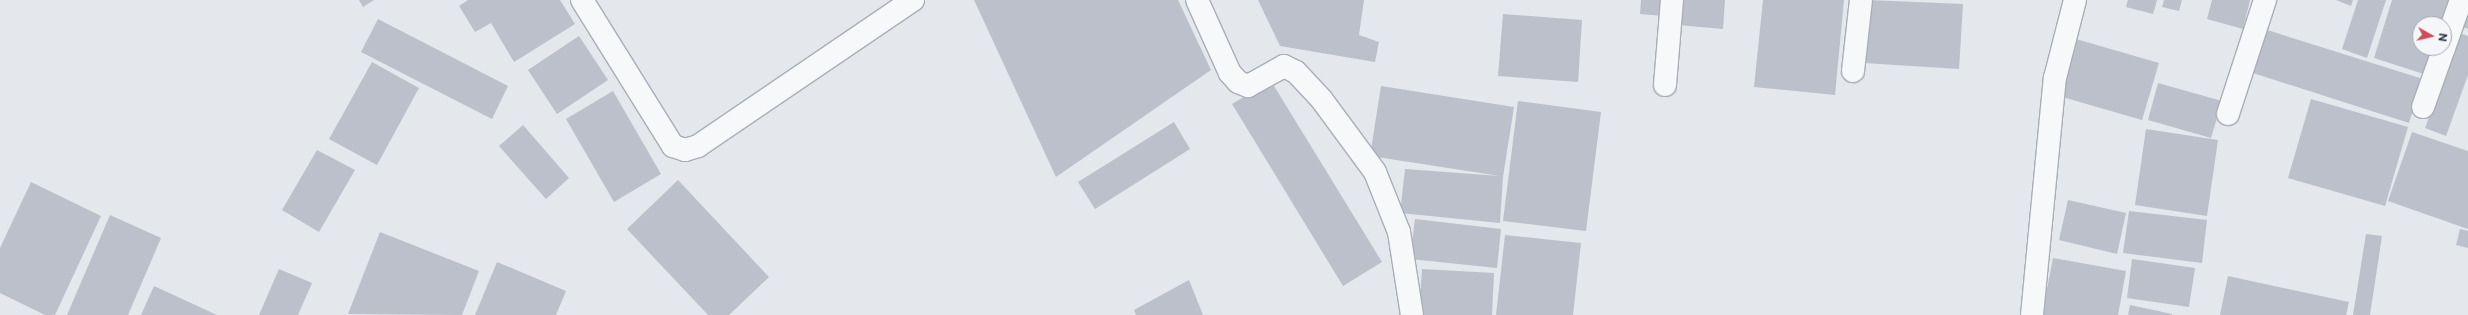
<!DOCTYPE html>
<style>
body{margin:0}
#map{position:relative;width:2468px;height:315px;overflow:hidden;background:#e4e7ec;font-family:Commissioner,sans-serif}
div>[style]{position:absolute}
.building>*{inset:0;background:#bbc0ca}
.roads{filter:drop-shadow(1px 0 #a9aeb7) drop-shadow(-1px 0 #a9aeb7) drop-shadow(0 1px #a9aeb7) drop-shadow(0 -1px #a9aeb7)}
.minor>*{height:22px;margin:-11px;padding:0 11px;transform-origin:11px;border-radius:11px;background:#f7f8fa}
span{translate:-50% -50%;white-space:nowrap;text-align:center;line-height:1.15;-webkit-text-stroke:3.5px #f4f6f9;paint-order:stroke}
.north{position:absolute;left:2412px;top:16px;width:40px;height:40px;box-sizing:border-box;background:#f4f6f9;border:1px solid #a4a8b1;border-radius:50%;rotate:98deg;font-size:11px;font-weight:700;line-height:16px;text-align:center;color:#2b3445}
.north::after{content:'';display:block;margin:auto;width:14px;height:18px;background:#d1495b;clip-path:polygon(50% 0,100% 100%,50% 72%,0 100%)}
</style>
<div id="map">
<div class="building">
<i style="clip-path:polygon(359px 0,374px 0,363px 7px)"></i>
<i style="clip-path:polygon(468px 0,560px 0,575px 24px,514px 62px,491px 23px,475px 32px,459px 6px)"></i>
<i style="clip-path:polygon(974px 0,1178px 0,1211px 70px,1056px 177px)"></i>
<i style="clip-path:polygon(1258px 0,1364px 0,1359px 35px,1379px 42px,1375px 62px,1280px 46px)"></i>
<i style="clip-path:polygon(1641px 0,1665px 0,1664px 16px,1640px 14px)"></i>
<i style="clip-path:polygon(1680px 0,1725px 0,1723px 29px,1678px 25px)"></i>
<i style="clip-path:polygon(1763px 0,1844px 0,1835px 95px,1754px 87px)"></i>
<i style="clip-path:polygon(1868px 0,1963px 4px,1959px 69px,1864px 63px)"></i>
<i style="clip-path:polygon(2128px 0,2157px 0,2153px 14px,2126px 7px)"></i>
<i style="clip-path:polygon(2164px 0,2182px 0,2179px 11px,2162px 7px)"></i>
<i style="clip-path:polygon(2212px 0,2250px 0,2243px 29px,2207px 19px)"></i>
<i style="clip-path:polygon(2336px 0,2353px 0,2351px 6px)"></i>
<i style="clip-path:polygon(2358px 0,2386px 0,2367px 58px,2342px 49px)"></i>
<i style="clip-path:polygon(2392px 0,2450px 0,2443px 24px,2420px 24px,2420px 48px,2435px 48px,2427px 75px,2374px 58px)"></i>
<i style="clip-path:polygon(2468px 13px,2468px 29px,2463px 27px)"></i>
<i style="clip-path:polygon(1503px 14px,1582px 20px,1578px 82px,1498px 76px)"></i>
<i style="clip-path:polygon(378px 19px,508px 86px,492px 119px,361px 52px)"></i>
<i style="clip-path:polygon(2264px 29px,2423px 79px,2409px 123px,2250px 72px)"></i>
<i style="clip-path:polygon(2460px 33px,2468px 36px,2468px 75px,2446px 136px,2425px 128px)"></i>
<i style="clip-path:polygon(579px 36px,608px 80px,557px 114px,528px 70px)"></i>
<i style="clip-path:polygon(2076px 39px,2159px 63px,2142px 120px,2059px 96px)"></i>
<i style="clip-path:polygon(372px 62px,419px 88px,377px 165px,329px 139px)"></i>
<i style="clip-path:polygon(1271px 81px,1382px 262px,1343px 286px,1232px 104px)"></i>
<i style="clip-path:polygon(2158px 83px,2222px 101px,2211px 138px,2148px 120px)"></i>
<i style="clip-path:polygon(1381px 86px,1514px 107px,1503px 177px,1500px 223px,1400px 213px,1405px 169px,1500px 176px,1370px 156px)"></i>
<i style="clip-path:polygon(613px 91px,661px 174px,614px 202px,566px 119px)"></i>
<i style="clip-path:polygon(2311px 99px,2408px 127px,2385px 206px,2288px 178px)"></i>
<i style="clip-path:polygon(1518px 101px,1601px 112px,1586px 231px,1503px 221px)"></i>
<i style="clip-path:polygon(1174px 122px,1190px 149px,1095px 209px,1078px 182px)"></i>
<i style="clip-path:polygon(523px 125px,569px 178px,546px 199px,499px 146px)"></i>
<i style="clip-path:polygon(2146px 129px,2218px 140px,2207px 216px,2135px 205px)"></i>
<i style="clip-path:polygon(2412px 132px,2468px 151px,2468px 229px,2388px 201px)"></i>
<i style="clip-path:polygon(317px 150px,355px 170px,319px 232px,282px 210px)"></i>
<i style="clip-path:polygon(678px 180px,769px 277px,729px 315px,708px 315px,627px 229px)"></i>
<i style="clip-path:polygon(31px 182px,101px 216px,55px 315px,45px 315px,0 293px,0 248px)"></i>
<i style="clip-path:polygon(2068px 200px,2126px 213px,2117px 254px,2059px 240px)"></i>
<i style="clip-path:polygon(2129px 211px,2207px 220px,2202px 263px,2123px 253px)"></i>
<i style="clip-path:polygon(110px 215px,161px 238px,128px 315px,67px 315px)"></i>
<i style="clip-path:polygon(1415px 219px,1501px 229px,1497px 268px,1410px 259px)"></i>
<i style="clip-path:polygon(2460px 229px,2468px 231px,2468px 248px,2456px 245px)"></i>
<i style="clip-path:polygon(380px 232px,479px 271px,462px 315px,348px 314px)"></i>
<i style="clip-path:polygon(2366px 234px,2382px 236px,2370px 315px,2353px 315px)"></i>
<i style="clip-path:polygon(1505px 235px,1581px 243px,1573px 315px,1496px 315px)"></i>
<i style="clip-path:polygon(2053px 258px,2126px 271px,2118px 315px,2042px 315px)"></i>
<i style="clip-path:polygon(2132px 259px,2195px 268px,2189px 307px,2127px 298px)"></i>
<i style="clip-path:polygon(497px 262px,566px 291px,556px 315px,475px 315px)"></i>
<i style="clip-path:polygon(279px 269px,312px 283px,298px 315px,259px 315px)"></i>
<i style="clip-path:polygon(1422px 269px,1494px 273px,1492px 315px,1419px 315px)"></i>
<i style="clip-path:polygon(2228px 276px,2349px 302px,2346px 315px,2220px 315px)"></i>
<i style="clip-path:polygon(1189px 280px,1203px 315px,1136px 315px,1134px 310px)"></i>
<i style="clip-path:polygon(154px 286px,217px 315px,141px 315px)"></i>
<i style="clip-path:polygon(2130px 305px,2172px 314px,2172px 315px,2128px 315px)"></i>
</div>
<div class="roads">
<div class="minor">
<i style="left:582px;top:0;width:172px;rotate:58.1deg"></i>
<i style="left:673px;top:146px;width:13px;rotate:18deg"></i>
<i style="left:685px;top:150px;width:14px;rotate:-17deg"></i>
<i style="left:698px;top:146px;width:260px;rotate:-34.2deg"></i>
<i style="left:1197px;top:0;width:80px;rotate:65.7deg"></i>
<i style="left:1230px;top:73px;width:12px;rotate:48deg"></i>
<i style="left:1238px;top:82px;width:11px;rotate:22deg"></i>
<i style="left:1248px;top:86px;width:41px;rotate:-29.1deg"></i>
<i style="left:1284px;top:66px;width:13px;rotate:27deg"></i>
<i style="left:1296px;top:72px;width:38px;rotate:47deg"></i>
<i style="left:1322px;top:100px;width:89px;rotate:53.6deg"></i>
<i style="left:1375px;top:172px;width:65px;rotate:68.2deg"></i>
<i style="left:1399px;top:232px;width:84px;rotate:81.1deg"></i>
<i style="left:2444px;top:48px;width:51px;rotate:-70.5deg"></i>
<i style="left:1853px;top:71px;width:71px;rotate:-83.6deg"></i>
<i style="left:1665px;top:85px;width:85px;rotate:-85.3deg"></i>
<i style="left:2423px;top:107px;width:63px;rotate:-70.4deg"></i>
<i style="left:2228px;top:114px;width:120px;rotate:-72deg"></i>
<i style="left:2032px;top:315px;width:238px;rotate:-84.5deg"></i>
<i style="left:2055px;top:78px;width:81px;rotate:-75.6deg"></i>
</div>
</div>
<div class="north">N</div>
</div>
